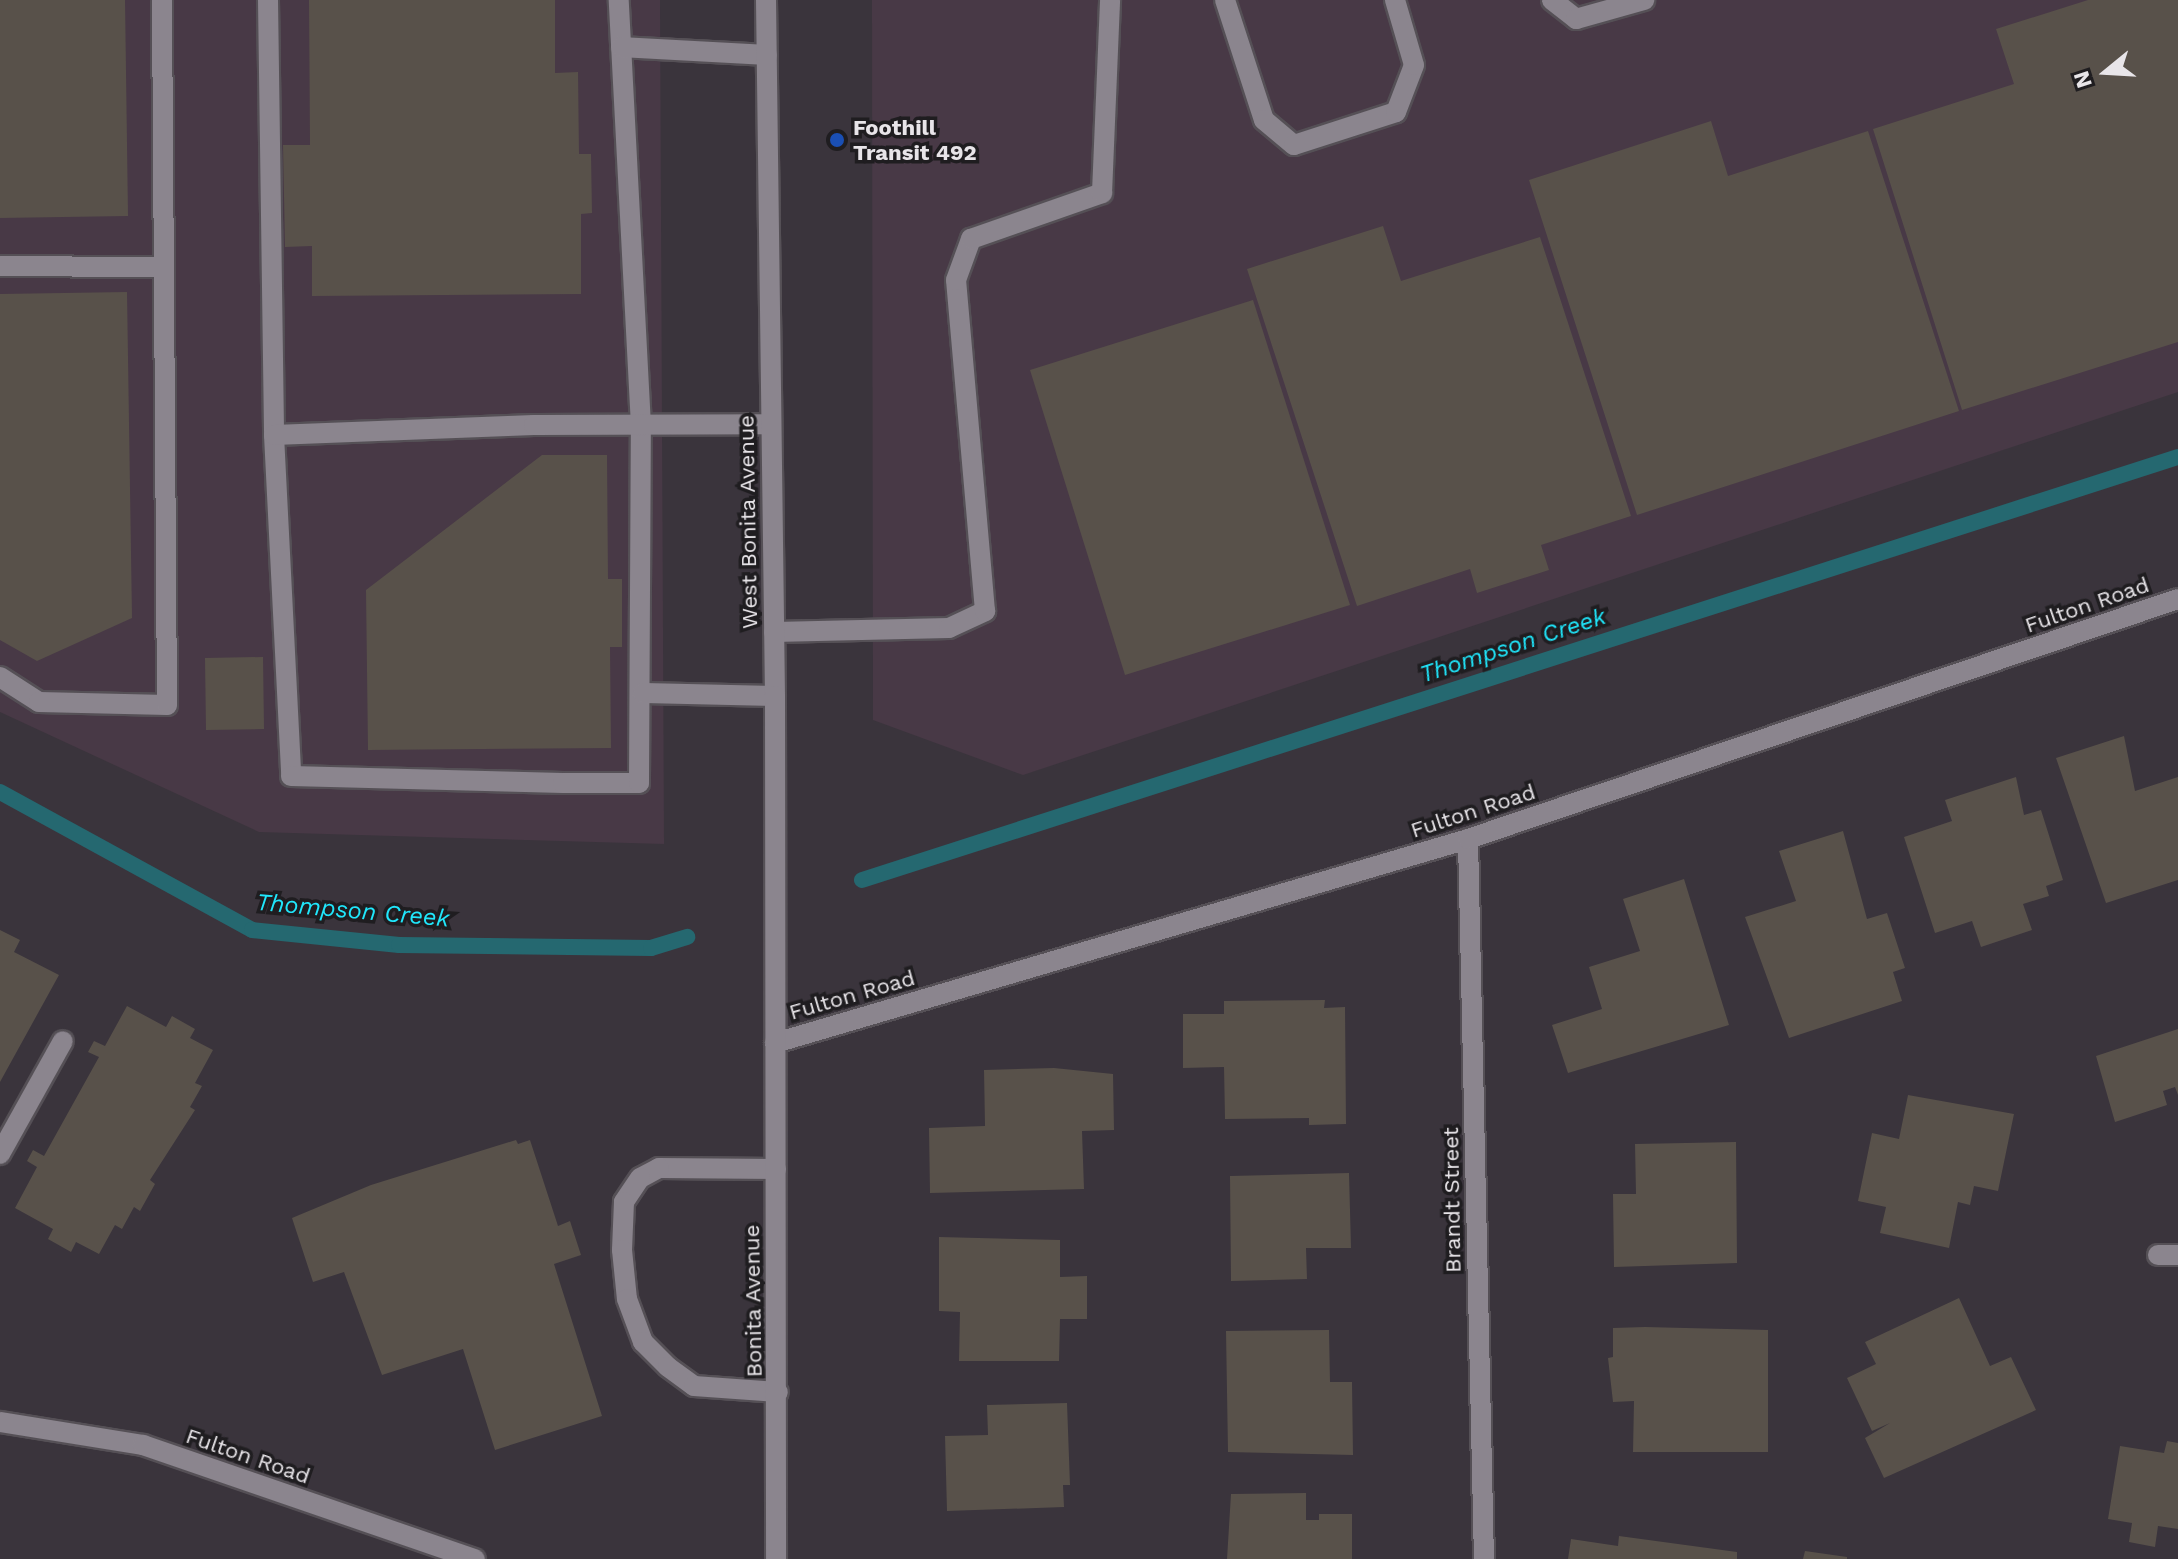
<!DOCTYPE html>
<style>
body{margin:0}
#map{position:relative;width:2178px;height:1559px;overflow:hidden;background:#3a343c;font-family:"Work Sans",sans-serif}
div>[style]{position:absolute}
.industrial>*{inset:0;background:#483946}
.stream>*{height:16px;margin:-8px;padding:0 8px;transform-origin:8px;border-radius:8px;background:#256870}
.building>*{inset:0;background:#58514a}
.roads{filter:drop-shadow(2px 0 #555056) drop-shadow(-2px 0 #555056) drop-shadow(0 2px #555056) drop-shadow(0 -2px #555056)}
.lane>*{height:20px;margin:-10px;padding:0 10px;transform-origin:10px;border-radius:10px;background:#8b858e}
.street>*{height:20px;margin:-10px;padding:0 10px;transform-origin:10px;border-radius:10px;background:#8b858e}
.secondary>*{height:20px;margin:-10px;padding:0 10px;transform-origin:10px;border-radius:10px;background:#8b858e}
.dots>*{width:22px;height:22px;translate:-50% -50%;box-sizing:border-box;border:4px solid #1f1d20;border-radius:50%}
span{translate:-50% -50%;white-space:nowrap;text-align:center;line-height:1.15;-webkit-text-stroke:7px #1f1d20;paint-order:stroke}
.poi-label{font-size:22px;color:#e8e5e9;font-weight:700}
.left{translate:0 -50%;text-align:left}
.street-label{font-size:22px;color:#e8e5e9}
.water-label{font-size:24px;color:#20e7fc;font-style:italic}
.north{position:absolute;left:2066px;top:32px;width:80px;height:80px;-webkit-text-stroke:6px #1f1d20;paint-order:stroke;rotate:252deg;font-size:22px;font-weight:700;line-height:32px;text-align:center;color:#e8e5e9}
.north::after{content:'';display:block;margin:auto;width:28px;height:36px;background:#e8e5e9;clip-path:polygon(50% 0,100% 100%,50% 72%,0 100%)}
</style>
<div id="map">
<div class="industrial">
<i style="clip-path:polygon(0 0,660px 0,664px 844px,259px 832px,0 712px)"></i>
<i style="clip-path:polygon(872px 0,2178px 0,2178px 392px,1023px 775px,873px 720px)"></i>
</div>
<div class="stream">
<i style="left:0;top:792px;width:287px;rotate:28.7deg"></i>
<i style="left:252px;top:930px;width:148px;rotate:5.8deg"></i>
<i style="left:399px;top:945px;width:252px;rotate:0.7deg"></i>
<i style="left:651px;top:948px;width:38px;rotate:-17deg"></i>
<i style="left:862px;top:880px;width:1382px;rotate:-17.82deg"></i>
</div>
<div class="building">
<i style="clip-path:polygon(0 0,125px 0,128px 216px,0 218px)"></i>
<i style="clip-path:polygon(309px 0,555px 0,555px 73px,578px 72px,579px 154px,591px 154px,592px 213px,581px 214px,581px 294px,312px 296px,312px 246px,285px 247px,283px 145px,310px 145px)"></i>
<i style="clip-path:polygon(2088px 0,2178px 0,2178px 342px,1962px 410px,1873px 129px,2014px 84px,1996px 29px)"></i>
<i style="clip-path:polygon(1711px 121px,1728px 176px,1868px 131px,1959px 411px,1637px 515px,1529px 180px)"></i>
<i style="clip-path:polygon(1383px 226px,1401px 281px,1540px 237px,1631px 516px,1541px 545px,1549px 570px,1477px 593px,1470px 569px,1357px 606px,1247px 269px)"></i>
<i style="clip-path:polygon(127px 292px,132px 618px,37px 661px,0 640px,0 294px)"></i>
<i style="clip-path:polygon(1253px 300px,1350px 605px,1125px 675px,1030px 370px)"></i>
<i style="clip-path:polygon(542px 455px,607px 455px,608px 579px,622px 579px,622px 647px,610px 647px,611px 748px,368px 750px,366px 590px)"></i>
<i style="clip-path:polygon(263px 657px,264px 729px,206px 730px,205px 658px)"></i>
<i style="clip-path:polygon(2124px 736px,2135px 791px,2178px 777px,2178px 880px,2106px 903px,2056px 758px)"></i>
<i style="clip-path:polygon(2016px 777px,2024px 815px,2041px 810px,2063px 880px,2046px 886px,2049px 896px,2023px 904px,2032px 930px,1981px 947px,1972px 921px,1935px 933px,1904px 837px,1952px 821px,1945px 800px)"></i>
<i style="clip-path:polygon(1843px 831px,1867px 919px,1887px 913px,1905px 968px,1893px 972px,1902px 1001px,1789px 1038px,1745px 917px,1796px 901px,1779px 851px)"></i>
<i style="clip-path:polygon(1684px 879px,1729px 1025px,1568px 1073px,1552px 1025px,1602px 1009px,1589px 967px,1640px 951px,1623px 899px)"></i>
<i style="clip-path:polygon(0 930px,20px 940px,14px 952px,59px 975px,0 1082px)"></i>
<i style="clip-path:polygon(1325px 1000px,1324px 1008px,1345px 1007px,1346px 1124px,1309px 1125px,1309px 1118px,1225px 1119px,1224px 1067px,1183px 1068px,1183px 1014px,1224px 1014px,1224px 1001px)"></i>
<i style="clip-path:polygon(127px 1006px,166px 1027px,172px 1016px,195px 1029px,190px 1038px,213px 1050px,195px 1083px,202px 1086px,190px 1107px,195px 1110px,150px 1180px,155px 1184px,140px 1211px,134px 1207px,122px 1229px,115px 1225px,99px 1254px,76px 1242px,71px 1252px,48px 1239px,53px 1229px,15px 1208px,37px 1167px,27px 1161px,33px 1150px,44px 1156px,99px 1057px,88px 1052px,94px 1041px,105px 1046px)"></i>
<i style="clip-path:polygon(2178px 1029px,2178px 1095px,2175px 1087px,2163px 1091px,2167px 1105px,2115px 1122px,2096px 1056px)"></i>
<i style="clip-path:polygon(1054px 1068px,1113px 1074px,1114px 1130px,1082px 1131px,1084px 1189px,930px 1193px,929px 1128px,985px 1126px,984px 1070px)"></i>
<i style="clip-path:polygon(1908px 1095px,2014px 1114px,1998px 1191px,1974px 1186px,1970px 1205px,1958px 1202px,1949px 1248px,1880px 1233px,1886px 1207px,1858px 1201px,1872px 1133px,1899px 1139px)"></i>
<i style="clip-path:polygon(516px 1140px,518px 1144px,530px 1140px,558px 1226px,570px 1221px,581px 1255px,554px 1264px,602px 1416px,495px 1450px,463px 1349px,382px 1375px,344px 1272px,313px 1282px,292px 1218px,371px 1185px)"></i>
<i style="clip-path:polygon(1736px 1142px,1737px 1263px,1614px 1267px,1613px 1194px,1636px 1194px,1635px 1144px)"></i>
<i style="clip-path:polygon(1349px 1173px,1351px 1248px,1306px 1248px,1307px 1279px,1231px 1281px,1230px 1176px)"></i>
<i style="clip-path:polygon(939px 1237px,1060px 1240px,1060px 1277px,1087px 1276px,1087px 1319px,1060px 1319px,1059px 1361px,959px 1361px,960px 1312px,939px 1311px)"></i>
<i style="clip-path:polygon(1959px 1298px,1990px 1366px,2011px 1357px,2036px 1410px,1884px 1478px,1865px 1438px,1890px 1423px,1872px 1431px,1847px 1378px,1876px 1364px,1865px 1342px)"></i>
<i style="clip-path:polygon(1645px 1327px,1768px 1330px,1768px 1452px,1633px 1452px,1634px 1401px,1613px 1402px,1608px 1358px,1613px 1357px,1613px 1328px)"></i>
<i style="clip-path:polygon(1329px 1330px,1330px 1382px,1352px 1382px,1353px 1455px,1228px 1452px,1226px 1331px)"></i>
<i style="clip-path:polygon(1067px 1403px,1070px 1485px,1063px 1485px,1064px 1507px,947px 1511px,945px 1436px,988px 1435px,987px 1405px)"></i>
<i style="clip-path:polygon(2167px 1441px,2178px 1443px,2178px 1529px,2158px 1526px,2155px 1547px,2129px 1542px,2132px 1523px,2108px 1519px,2120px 1446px,2164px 1453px)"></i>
<i style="clip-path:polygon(1306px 1493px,1306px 1520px,1319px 1520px,1319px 1514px,1352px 1514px,1352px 1559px,1227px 1559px,1231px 1494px)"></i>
<i style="clip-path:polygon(1619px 1536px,1737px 1552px,1737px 1559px,1568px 1559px,1571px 1539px,1618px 1546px)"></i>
<i style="clip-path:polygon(1805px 1551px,1847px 1557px,1847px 1559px,1803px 1559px)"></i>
</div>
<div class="roads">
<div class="lane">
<i style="left:268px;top:0;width:435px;rotate:89.2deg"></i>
<i style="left:274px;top:435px;width:341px;rotate:87.1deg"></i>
<i style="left:291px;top:776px;width:272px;rotate:1.5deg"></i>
<i style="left:563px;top:783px;width:76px"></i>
<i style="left:639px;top:783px;width:357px;rotate:-89.7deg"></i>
<i style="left:641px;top:426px;width:427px;rotate:-93deg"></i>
<i style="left:1225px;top:0;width:126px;rotate:72deg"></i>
<i style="left:1264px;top:120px;width:39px;rotate:40deg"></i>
<i style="left:1294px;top:145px;width:107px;rotate:-17.9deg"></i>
<i style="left:1396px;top:112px;width:50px;rotate:-69deg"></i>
<i style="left:1414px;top:65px;width:68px;rotate:-106.3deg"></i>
<i style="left:1552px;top:0;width:31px;rotate:38deg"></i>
<i style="left:1576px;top:19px;width:71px;rotate:-15.6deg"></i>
<i style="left:621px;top:47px;width:146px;rotate:3.1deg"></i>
<i style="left:0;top:266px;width:163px;rotate:0.4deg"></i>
<i style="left:274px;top:435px;width:260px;rotate:-2.2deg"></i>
<i style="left:534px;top:425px;width:237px;rotate:-0.2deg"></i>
<i style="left:774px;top:632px;width:175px;rotate:-1.3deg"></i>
<i style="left:949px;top:628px;width:40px;rotate:-25deg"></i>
<i style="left:985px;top:611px;width:332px;rotate:-95deg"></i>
<i style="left:956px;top:280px;width:44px;rotate:-69.9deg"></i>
<i style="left:971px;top:239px;width:139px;rotate:-19.3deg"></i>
<i style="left:1102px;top:193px;width:193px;rotate:-87.6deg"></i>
<i style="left:0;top:677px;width:46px;rotate:32.7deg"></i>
<i style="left:39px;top:702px;width:128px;rotate:1.3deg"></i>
<i style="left:167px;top:705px;width:705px;rotate:-90.41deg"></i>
<i style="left:643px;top:693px;width:132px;rotate:1.3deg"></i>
<i style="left:0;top:1154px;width:129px;rotate:-60.9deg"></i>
<i style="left:776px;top:1169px;width:117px;rotate:-179.5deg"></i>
<i style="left:659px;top:1168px;width:21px;rotate:152deg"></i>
<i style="left:640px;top:1178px;width:29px;rotate:124deg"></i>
<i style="left:624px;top:1202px;width:48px;rotate:92.4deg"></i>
<i style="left:622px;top:1250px;width:49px;rotate:84.2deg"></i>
<i style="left:627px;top:1299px;width:46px;rotate:69.6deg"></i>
<i style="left:643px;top:1342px;width:35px;rotate:45deg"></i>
<i style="left:668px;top:1367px;width:32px;rotate:36deg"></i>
<i style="left:694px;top:1386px;width:84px;rotate:4.1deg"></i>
</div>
<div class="street">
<i style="left:1468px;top:839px;width:720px;rotate:88.73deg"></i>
<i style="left:775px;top:1043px;width:722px;rotate:-16.4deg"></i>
<i style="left:1468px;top:839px;width:749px;rotate:-18.68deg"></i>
<i style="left:2158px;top:1255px;width:20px"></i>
<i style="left:0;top:1422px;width:145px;rotate:9.1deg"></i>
<i style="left:143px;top:1445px;width:351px;rotate:19deg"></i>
</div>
<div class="secondary">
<i style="left:766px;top:0;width:696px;rotate:89.26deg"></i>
<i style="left:775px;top:696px;width:863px;rotate:89.93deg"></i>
</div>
</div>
<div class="dots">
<i style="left:837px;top:140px;background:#1a4fb4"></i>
</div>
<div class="poi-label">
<span class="left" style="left:853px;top:140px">Foothill<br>Transit 492</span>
</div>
<div class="street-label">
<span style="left:748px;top:522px;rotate:-91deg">West Bonita Avenue</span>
<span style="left:2087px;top:605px;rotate:-19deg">Fulton Road</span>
<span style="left:1473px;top:811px;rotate:-18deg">Fulton Road</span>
<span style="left:852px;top:995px;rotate:-16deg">Fulton Road</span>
<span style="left:1452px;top:1200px;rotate:-91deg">Brandt Street</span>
<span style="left:753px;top:1301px;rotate:-91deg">Bonita Avenue</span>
<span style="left:248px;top:1456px;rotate:19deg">Fulton Road</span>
</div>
<div class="water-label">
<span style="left:1513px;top:646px;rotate:-18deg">Thompson Creek</span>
<span style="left:353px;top:911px;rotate:5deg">Thompson Creek</span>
</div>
<div class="north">N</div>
</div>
